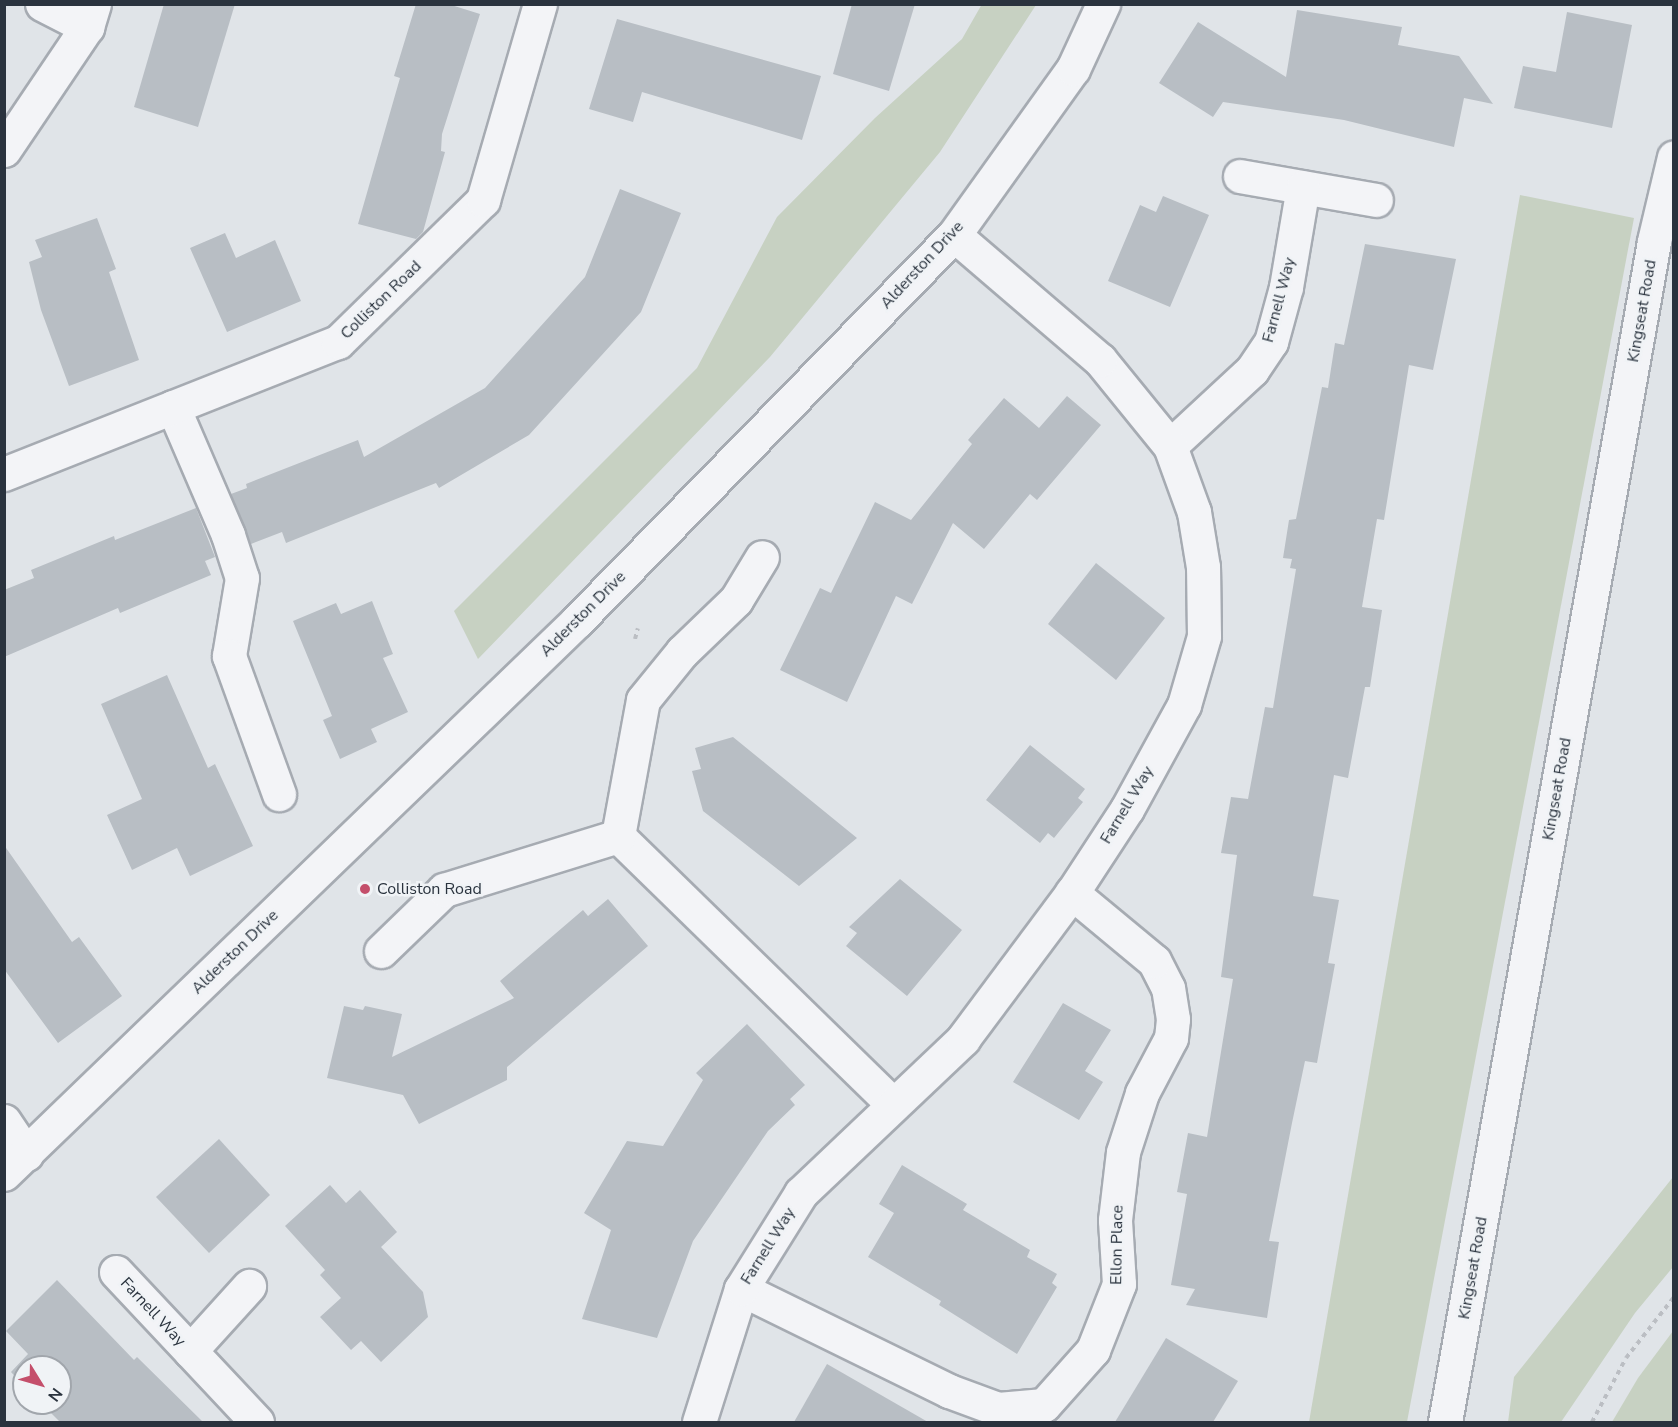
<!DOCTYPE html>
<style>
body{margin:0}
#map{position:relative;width:1678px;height:1427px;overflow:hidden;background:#e0e4e8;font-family:"Nunito Sans",sans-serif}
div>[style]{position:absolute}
.green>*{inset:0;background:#c7d1c2}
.building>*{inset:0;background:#b8bec4}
.path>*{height:4px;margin-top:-2px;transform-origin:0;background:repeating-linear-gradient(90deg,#bbbec3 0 4.5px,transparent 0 9px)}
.roads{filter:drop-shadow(2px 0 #a6abb2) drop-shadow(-2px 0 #a6abb2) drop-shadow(0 2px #a6abb2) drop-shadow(0 -2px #a6abb2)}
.minor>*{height:33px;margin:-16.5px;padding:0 16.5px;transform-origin:16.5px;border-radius:16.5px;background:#f3f4f7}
.dots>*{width:16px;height:16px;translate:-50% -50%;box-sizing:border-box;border:3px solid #f0f3f6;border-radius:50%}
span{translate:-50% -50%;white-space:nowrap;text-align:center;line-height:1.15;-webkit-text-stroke:5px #f0f3f6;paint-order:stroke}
.street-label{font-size:16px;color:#2a333e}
.poi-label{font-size:16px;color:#2a333e}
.left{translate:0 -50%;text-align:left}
.frame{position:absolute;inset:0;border:6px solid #2a333e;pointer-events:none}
.north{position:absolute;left:12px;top:1355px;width:60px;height:60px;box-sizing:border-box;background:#f0f3f6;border:2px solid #a1a6ac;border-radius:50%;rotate:127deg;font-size:16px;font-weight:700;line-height:24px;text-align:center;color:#2a333e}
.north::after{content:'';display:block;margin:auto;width:21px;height:27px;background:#c44f6b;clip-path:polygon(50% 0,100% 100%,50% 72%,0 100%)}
</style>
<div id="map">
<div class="green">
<i style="clip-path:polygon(982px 4px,1036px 5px,940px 152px,770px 357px,478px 659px,454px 611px,697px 368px,777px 217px,875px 118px,962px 39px)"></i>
<i style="clip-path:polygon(1520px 195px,1634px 218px,1407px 1422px,1309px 1422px)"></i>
<i style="clip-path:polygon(1673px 1177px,1673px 1267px,1635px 1313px,1561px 1422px,1508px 1422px,1514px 1377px)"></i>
<i style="clip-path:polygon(1673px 1331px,1673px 1422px,1612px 1422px,1638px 1378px)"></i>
</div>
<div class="building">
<i style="clip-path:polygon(164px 4px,235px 4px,198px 127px,134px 107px)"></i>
<i style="clip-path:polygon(416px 4px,448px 4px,480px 14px,442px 134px,441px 151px,445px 152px,423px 232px,416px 239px,358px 224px,400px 78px,394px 76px)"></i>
<i style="clip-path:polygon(852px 4px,915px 4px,889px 91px,833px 74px)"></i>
<i style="clip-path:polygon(1297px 10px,1402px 27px,1398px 45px,1459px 56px,1493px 104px,1464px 98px,1454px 147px,1344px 120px,1223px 102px,1213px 117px,1159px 83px,1198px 22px,1286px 77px)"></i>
<i style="clip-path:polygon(1567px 12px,1632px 25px,1612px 128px,1514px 108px,1523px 66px,1556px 72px)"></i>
<i style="clip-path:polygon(617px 19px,821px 76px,802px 140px,642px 92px,633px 122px,589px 109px)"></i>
<i style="clip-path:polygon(620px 189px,681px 213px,641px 312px,529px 435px,439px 488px,436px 483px,286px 543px,282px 532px,251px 544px,231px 494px,247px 488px,246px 484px,358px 440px,364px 457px,485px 388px,585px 277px)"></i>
<i style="clip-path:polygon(1163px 196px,1209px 215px,1170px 307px,1108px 281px,1140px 205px,1156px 212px)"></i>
<i style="clip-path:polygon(97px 218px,116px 269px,109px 272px,139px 360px,69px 386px,41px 310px,29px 262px,42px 257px,35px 240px)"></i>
<i style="clip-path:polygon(225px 233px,236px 258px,275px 240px,301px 301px,227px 332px,190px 248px)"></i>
<i style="clip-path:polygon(1365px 244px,1456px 259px,1433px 370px,1409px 365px,1384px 520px,1377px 519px,1362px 607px,1382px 610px,1370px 687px,1365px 687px,1348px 778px,1334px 775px,1313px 896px,1339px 900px,1328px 963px,1335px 964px,1317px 1063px,1305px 1061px,1292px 1123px,1269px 1241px,1279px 1242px,1267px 1318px,1186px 1305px,1195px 1289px,1171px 1285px,1187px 1194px,1177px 1192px,1188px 1133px,1207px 1137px,1233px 979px,1221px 977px,1237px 855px,1221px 853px,1231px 797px,1248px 799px,1265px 707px,1273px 708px,1296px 569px,1290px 568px,1292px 559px,1283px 558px,1289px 520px,1296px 519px,1322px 387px,1328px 388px,1335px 343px,1344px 345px)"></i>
<i style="clip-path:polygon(1067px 396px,1101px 425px,1037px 500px,1030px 494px,984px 549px,953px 523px,912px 604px,896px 596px,847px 702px,780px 670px,820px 588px,831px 593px,875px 502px,911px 520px,972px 444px,968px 440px,1004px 398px,1039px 428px)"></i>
<i style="clip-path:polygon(196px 508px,215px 557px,205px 561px,211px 575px,120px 613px,118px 608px,4px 657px,4px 590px,34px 578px,31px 570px,114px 536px,115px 540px)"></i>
<i style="clip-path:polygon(1096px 563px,1165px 618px,1116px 680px,1048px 624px)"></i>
<i style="clip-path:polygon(372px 601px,393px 654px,383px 658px,408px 712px,371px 729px,377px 742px,340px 759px,323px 720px,332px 716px,293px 621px,336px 603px,341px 614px)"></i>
<i style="clip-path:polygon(167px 675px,208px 768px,215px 764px,253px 846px,190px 876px,177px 848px,132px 870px,107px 815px,142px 799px,101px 704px)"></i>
<i style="clip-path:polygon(733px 737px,857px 838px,799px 886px,703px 811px,692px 771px,701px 769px,695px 748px)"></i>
<i style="clip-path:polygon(1030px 745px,1085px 789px,1078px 798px,1083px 802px,1054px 838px,1048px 833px,1040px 843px,986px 800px)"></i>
<i style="clip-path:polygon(4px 845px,72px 942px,79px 937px,122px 996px,58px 1043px,4px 969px)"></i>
<i style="clip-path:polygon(900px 879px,962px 930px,907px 996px,846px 946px,857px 933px,849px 927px)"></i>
<i style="clip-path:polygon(608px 899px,648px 946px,507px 1067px,507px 1080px,419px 1124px,403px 1095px,327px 1078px,344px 1006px,363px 1010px,365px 1006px,402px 1014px,392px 1057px,514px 998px,500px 981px,583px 910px,588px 916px)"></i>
<i style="clip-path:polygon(1063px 1003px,1111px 1030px,1085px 1071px,1103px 1082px,1079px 1120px,1013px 1082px)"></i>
<i style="clip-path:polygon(747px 1024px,805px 1085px,790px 1099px,795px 1105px,768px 1131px,693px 1241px,657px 1338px,582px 1319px,611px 1230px,584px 1213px,627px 1141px,663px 1146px,703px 1080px,696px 1073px)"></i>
<i style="clip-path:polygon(219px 1139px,270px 1195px,209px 1253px,156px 1197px)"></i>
<i style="clip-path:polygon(902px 1165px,967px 1204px,963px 1210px,1030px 1250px,1027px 1257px,1057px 1274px,1052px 1283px,1057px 1287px,1017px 1354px,939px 1305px,941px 1301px,868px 1257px,894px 1213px,879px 1204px)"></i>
<i style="clip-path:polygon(330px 1185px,346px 1203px,360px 1190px,397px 1232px,381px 1247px,423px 1292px,428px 1317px,381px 1362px,361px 1341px,351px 1350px,320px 1317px,341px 1298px,320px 1275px,325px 1270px,285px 1226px)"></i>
<i style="clip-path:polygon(57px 1280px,134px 1360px,137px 1357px,203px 1422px,60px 1422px,41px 1403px,60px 1403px,60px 1367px,24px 1367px,24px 1386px,11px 1372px,28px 1354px,6px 1331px)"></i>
<i style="clip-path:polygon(1166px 1338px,1238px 1381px,1213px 1422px,1115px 1422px)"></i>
<i style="clip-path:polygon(827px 1364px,928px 1422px,794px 1422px)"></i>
</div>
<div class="path">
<i style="left:635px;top:639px;width:11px;rotate:-75deg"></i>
<i style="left:1592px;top:1422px;width:72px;rotate:-62deg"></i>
<i style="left:1626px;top:1358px;width:78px;rotate:-51.8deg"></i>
</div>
<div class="roads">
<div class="minor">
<i style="left:42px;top:4px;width:51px;rotate:27.1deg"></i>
<i style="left:4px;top:150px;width:148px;rotate:-56deg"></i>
<i style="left:87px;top:27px;width:24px;rotate:-73deg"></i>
<i style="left:1240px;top:176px;width:138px;rotate:10deg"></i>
<i style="left:173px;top:407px;width:139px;rotate:66.7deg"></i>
<i style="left:228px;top:535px;width:45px;rotate:72deg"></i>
<i style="left:242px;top:578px;width:79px;rotate:99.5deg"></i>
<i style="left:229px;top:656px;width:147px;rotate:70.1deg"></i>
<i style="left:1170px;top:446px;width:112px;rotate:-42.8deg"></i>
<i style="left:1252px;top:370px;width:34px;rotate:-56deg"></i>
<i style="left:1271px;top:342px;width:57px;rotate:-74.7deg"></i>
<i style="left:1286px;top:287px;width:101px;rotate:-80.4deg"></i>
<i style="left:4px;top:474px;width:359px;rotate:-21.6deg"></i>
<i style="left:338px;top:342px;width:203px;rotate:-44.4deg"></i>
<i style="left:483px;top:200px;width:204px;rotate:-73.8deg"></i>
<i style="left:618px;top:836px;width:383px;rotate:44.3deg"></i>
<i style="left:381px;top:951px;width:88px;rotate:-44.1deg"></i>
<i style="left:444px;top:890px;width:182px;rotate:-17.2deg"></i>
<i style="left:618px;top:836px;width:138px;rotate:-79.6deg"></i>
<i style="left:643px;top:700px;width:62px;rotate:-50.9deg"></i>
<i style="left:682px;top:652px;width:75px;rotate:-43.9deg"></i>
<i style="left:736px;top:600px;width:50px;rotate:-58.8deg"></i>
<i style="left:4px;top:1121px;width:40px;rotate:56deg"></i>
<i style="left:4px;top:1174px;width:796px;rotate:-43.98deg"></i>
<i style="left:577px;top:621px;width:540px;rotate:-45.68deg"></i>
<i style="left:954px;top:235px;width:204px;rotate:-54.4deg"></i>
<i style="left:1073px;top:69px;width:72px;rotate:-65.2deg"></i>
<i style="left:116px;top:1272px;width:206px;rotate:46.8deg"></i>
<i style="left:741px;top:1289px;width:232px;rotate:26.1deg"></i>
<i style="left:949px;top:1391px;width:52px;rotate:20.2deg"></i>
<i style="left:998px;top:1409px;width:46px;rotate:-5deg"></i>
<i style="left:1044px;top:1405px;width:74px;rotate:-48.3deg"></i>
<i style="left:1093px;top:1350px;width:71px;rotate:-68.5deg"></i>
<i style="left:1119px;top:1284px;width:64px;rotate:-93.6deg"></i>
<i style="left:1115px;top:1220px;width:68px;rotate:-83.3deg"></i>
<i style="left:1123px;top:1152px;width:62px;rotate:-72.1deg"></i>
<i style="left:1142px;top:1093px;width:62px;rotate:-62.2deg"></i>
<i style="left:1171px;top:1038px;width:19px;rotate:-84deg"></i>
<i style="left:1173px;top:1019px;width:31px;rotate:-99deg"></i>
<i style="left:1168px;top:988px;width:30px;rotate:-117deg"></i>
<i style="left:1154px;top:961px;width:107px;rotate:-140.3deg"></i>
<i style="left:190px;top:1351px;width:88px;rotate:-47.8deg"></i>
<i style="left:699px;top:1422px;width:139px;rotate:-72.5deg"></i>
<i style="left:741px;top:1289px;width:113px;rotate:-58deg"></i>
<i style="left:801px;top:1193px;width:224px;rotate:-43.5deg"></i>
<i style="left:963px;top:1039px;width:182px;rotate:-53.3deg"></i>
<i style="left:1072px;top:893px;width:100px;rotate:-56.8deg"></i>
<i style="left:1127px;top:809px;width:119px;rotate:-61.3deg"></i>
<i style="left:1184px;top:705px;width:72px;rotate:-73.8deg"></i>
<i style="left:1204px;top:636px;width:69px;rotate:-90.8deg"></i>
<i style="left:1203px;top:567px;width:56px;rotate:-99.3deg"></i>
<i style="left:1194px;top:512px;width:70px;rotate:-110deg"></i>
<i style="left:1170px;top:446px;width:111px;rotate:-129.1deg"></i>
<i style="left:1100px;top:360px;width:192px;rotate:-139.4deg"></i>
<i style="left:1445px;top:1422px;width:1199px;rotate:-79.96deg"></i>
<i style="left:1654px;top:241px;width:86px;rotate:-76.6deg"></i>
</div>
</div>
<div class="dots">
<i style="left:365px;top:889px;background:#c44f6b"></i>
</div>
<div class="street-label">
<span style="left:922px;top:265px;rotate:-47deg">Alderston Drive</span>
<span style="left:381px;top:300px;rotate:-44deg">Colliston Road</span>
<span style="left:1279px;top:300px;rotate:-75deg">Farnell Way</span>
<span style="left:1642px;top:311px;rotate:-80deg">Kingseat Road</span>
<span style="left:583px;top:614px;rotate:-45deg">Alderston Drive</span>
<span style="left:1557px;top:789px;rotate:-80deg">Kingseat Road</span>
<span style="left:1127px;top:805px;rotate:-59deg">Farnell Way</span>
<span style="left:235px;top:952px;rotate:-44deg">Alderston Drive</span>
<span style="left:1117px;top:1245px;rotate:-89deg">Ellon Place</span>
<span style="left:768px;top:1246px;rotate:-58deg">Farnell Way</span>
<span style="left:1473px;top:1268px;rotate:-80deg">Kingseat Road</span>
<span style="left:153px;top:1312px;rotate:47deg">Farnell Way</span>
</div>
<div class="poi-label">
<span class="left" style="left:377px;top:889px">Colliston Road</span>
</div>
<div class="frame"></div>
<div class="north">N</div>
</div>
